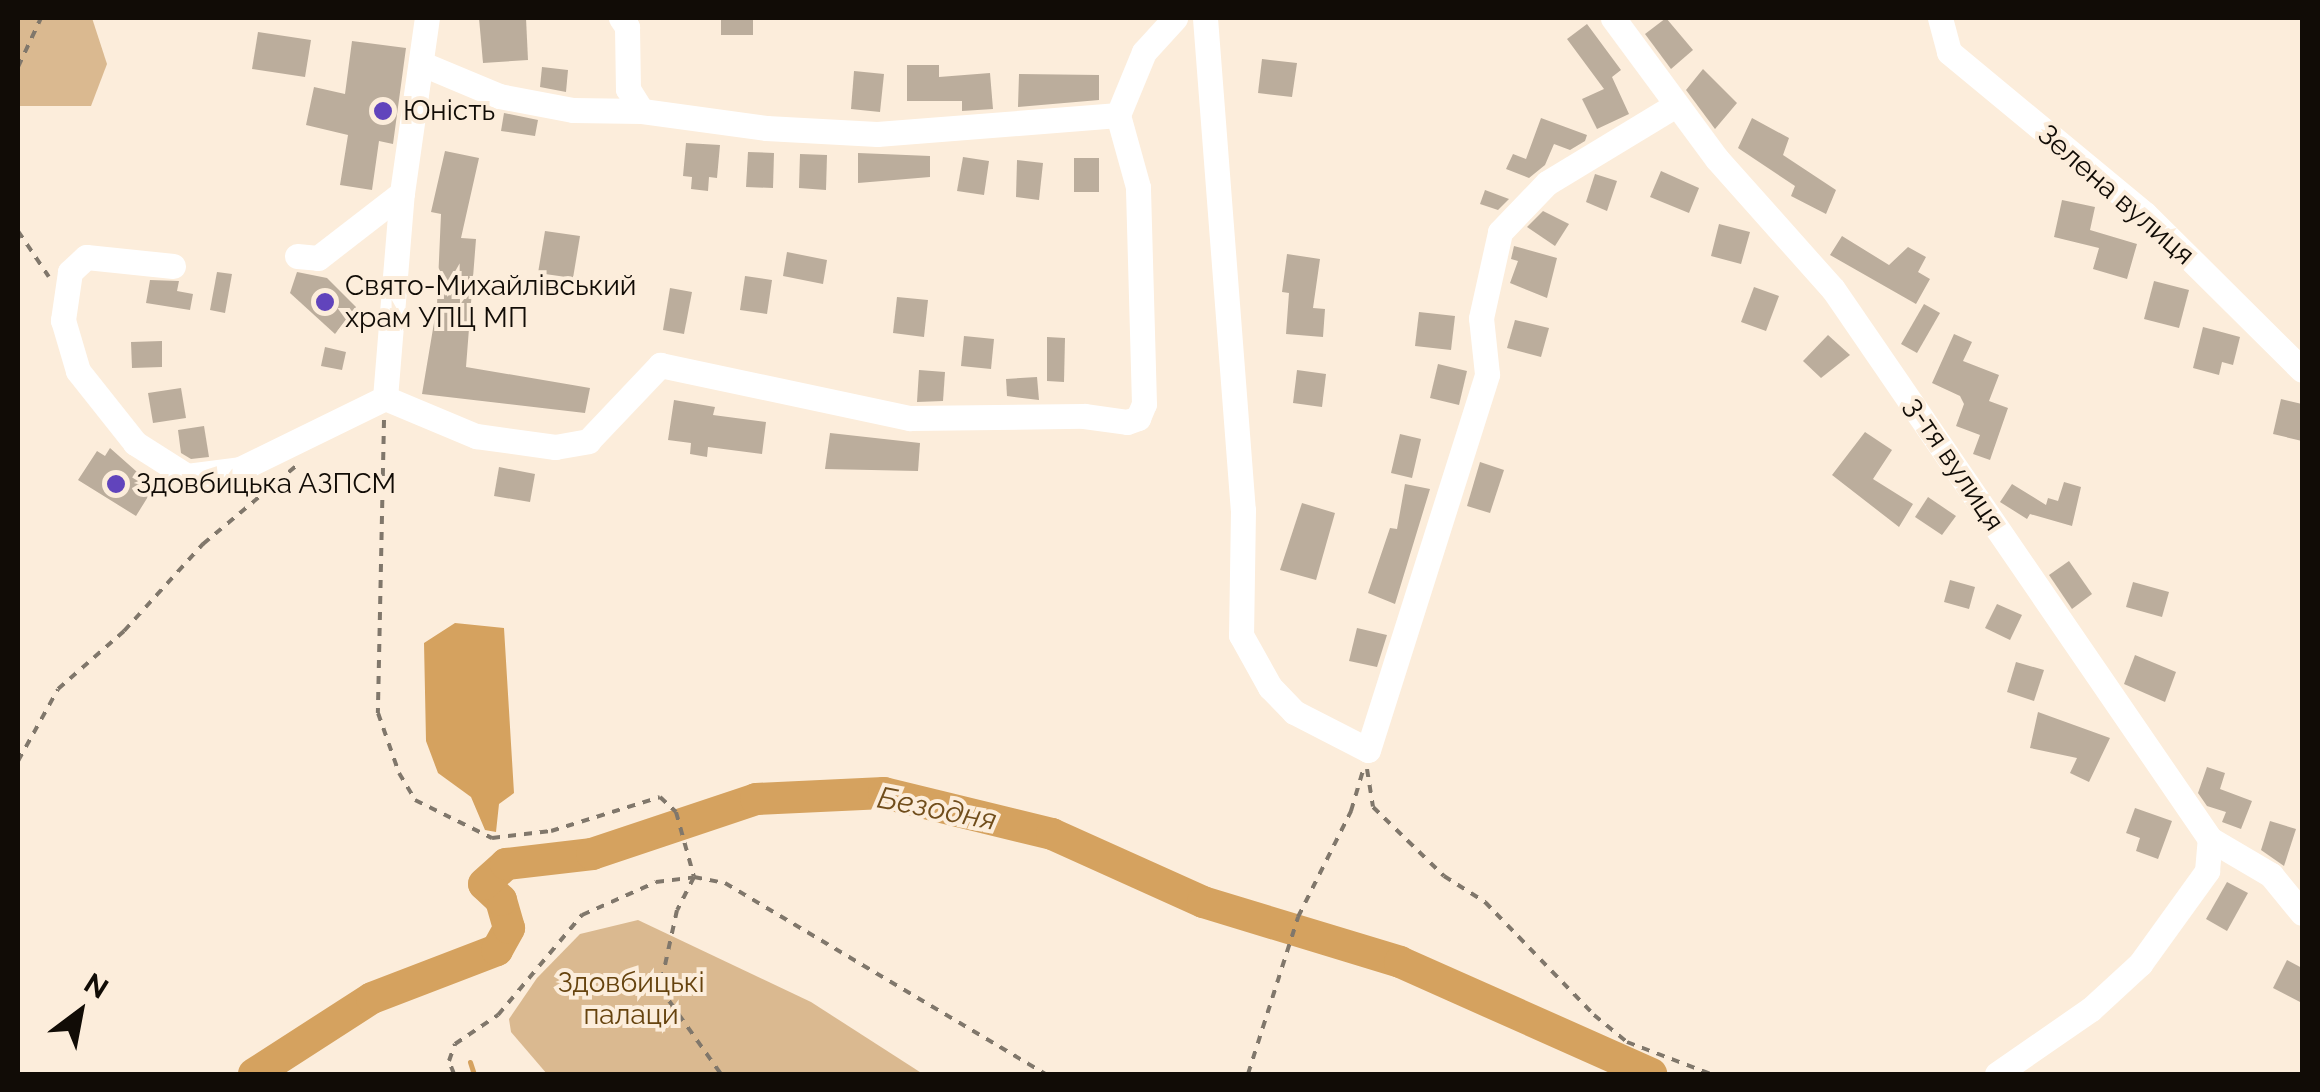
<!DOCTYPE html>
<meta charset="utf-8">
<style>
body{margin:0}
#map{position:relative;width:2320px;height:1092px;overflow:hidden;background:#fceddb;font-family:Raleway,sans-serif}
div>[style]{position:absolute}
.green>*{inset:0;background:#dab990}
.water>*{inset:0;background:#d5a25f}
.stream>*{height:5px;margin:-2.5px;padding:0 2.5px;transform-origin:2.5px;border-radius:2.5px;background:#d5a25f}
.river>*{height:32px;margin:-16px;padding:0 16px;transform-origin:16px;border-radius:16px;background:#d5a25f}
.building>*{inset:0;background:#bbad9c}
.path>*{height:4px;margin-top:-2px;transform-origin:0;background:repeating-linear-gradient(90deg,#80776b 0 8px,transparent 0 16px)}
.minor>*{height:25px;margin:-12.5px;padding:0 12.5px;transform-origin:12.5px;border-radius:12.5px;background:#fff}
.dots>*{width:28px;height:28px;translate:-50% -50%;box-sizing:border-box;border:5px solid #fceddb;border-radius:50%}
span{translate:-50% -50%;white-space:nowrap;text-align:center;line-height:1.15;-webkit-text-stroke:8px #fceddb;paint-order:stroke}
.poi-label{font-size:28px;color:#110c06}
.left{translate:0 -50%;text-align:left}
.street-label{font-size:28px;color:#110c06}
.park-label{font-size:28px;color:#66430e}
.water-label{font-size:30px;color:#704d1b;font-style:italic}
.frame{position:absolute;inset:0;border:20px solid #110c06;pointer-events:none}
.north{position:absolute;left:30px;top:962px;width:100px;height:100px;-webkit-text-stroke:8px #fceddb;paint-order:stroke;rotate:32deg;font-size:28px;font-weight:700;line-height:40px;text-align:center;color:#110c06}
.north::after{content:'';display:block;margin:auto;width:35px;height:45px;background:#110c06;clip-path:polygon(50% 0,100% 100%,50% 72%,0 100%)}
</style>
<div id="map">
<div class="green">
<i style="clip-path:polygon(18px 18px,92px 18px,107px 64px,91px 106px,18px 106px)"></i>
<i style="clip-path:polygon(638px 920px,811px 1002px,923px 1074px,547px 1074px,511px 1032px,509px 1019px,537px 978px,580px 934px)"></i>
</div>
<div class="water">
<i style="clip-path:polygon(455px 623px,504px 628px,514px 793px,499px 804px,496px 832px,485px 830px,471px 797px,438px 773px,426px 741px,424px 643px)"></i>
</div>
<div class="stream">
<i style="left:470px;top:1062px;width:13px;rotate:72deg"></i>
</div>
<div class="river">
<i style="left:254px;top:1074px;width:140px;rotate:-32.8deg"></i>
<i style="left:372px;top:998px;width:134px;rotate:-21deg"></i>
<i style="left:497px;top:950px;width:25px;rotate:-61deg"></i>
<i style="left:509px;top:928px;width:29px;rotate:-106deg"></i>
<i style="left:501px;top:900px;width:23px;rotate:-137deg"></i>
<i style="left:484px;top:884px;width:30px;rotate:-42deg"></i>
<i style="left:506px;top:864px;width:87px;rotate:-6.6deg"></i>
<i style="left:592px;top:854px;width:173px;rotate:-18.5deg"></i>
<i style="left:756px;top:799px;width:128px;rotate:-2.7deg"></i>
<i style="left:884px;top:793px;width:173px;rotate:13.7deg"></i>
<i style="left:1052px;top:834px;width:166px;rotate:24.2deg"></i>
<i style="left:1203px;top:902px;width:206px;rotate:16.9deg"></i>
<i style="left:1400px;top:962px;width:275px;rotate:24deg"></i>
</div>
<div class="building">
<i style="clip-path:polygon(479px 18px,526px 18px,528px 60px,483px 63px)"></i>
<i style="clip-path:polygon(721px 18px,753px 18px,753px 35px,721px 35px)"></i>
<i style="clip-path:polygon(1666px 18px,1693px 50px,1671px 69px,1645px 34px)"></i>
<i style="clip-path:polygon(1587px 24px,1621px 70px,1612px 77px,1629px 114px,1597px 129px,1582px 99px,1604px 89px,1567px 39px)"></i>
<i style="clip-path:polygon(258px 32px,311px 40px,305px 77px,252px 69px)"></i>
<i style="clip-path:polygon(352px 41px,406px 48px,393px 144px,379px 141px,372px 190px,340px 185px,348px 135px,306px 125px,314px 87px,345px 94px)"></i>
<i style="clip-path:polygon(1262px 59px,1297px 63px,1292px 97px,1258px 93px)"></i>
<i style="clip-path:polygon(907px 65px,939px 65px,939px 77px,990px 73px,993px 109px,962px 111px,962px 101px,907px 101px)"></i>
<i style="clip-path:polygon(542px 67px,568px 70px,566px 92px,540px 87px)"></i>
<i style="clip-path:polygon(1703px 69px,1737px 103px,1715px 129px,1686px 90px)"></i>
<i style="clip-path:polygon(854px 71px,884px 74px,880px 112px,851px 109px)"></i>
<i style="clip-path:polygon(1019px 74px,1099px 75px,1099px 100px,1018px 107px)"></i>
<i style="clip-path:polygon(504px 113px,538px 120px,535px 136px,501px 131px)"></i>
<i style="clip-path:polygon(1541px 118px,1587px 135px,1585px 141px,1570px 150px,1554px 144px,1545px 165px,1529px 178px,1506px 169px,1513px 154px,1526px 159px)"></i>
<i style="clip-path:polygon(1752px 118px,1789px 138px,1783px 155px,1836px 190px,1826px 214px,1791px 196px,1795px 186px,1738px 148px)"></i>
<i style="clip-path:polygon(686px 143px,720px 145px,717px 178px,709px 177px,708px 191px,691px 189px,692px 177px,683px 176px)"></i>
<i style="clip-path:polygon(445px 151px,479px 158px,461px 238px,476px 239px,466px 367px,590px 388px,585px 413px,422px 394px,437px 305px,441px 214px,431px 212px)"></i>
<i style="clip-path:polygon(748px 152px,774px 153px,773px 188px,746px 187px)"></i>
<i style="clip-path:polygon(858px 153px,930px 156px,930px 177px,858px 183px)"></i>
<i style="clip-path:polygon(800px 154px,827px 155px,826px 190px,799px 188px)"></i>
<i style="clip-path:polygon(963px 157px,989px 161px,984px 195px,957px 191px)"></i>
<i style="clip-path:polygon(1074px 158px,1099px 158px,1099px 192px,1074px 192px)"></i>
<i style="clip-path:polygon(1017px 160px,1043px 163px,1039px 200px,1016px 197px)"></i>
<i style="clip-path:polygon(1661px 171px,1699px 188px,1689px 213px,1650px 197px)"></i>
<i style="clip-path:polygon(1595px 174px,1617px 181px,1607px 211px,1586px 202px)"></i>
<i style="clip-path:polygon(1485px 190px,1509px 199px,1498px 210px,1480px 204px)"></i>
<i style="clip-path:polygon(2062px 200px,2095px 207px,2090px 230px,2137px 244px,2127px 279px,2093px 269px,2099px 248px,2054px 237px)"></i>
<i style="clip-path:polygon(1543px 211px,1569px 224px,1555px 246px,1527px 227px)"></i>
<i style="clip-path:polygon(1719px 224px,1750px 232px,1741px 264px,1711px 256px)"></i>
<i style="clip-path:polygon(545px 231px,580px 236px,573px 278px,538px 273px)"></i>
<i style="clip-path:polygon(1842px 236px,1889px 265px,1908px 247px,1926px 257px,1918px 272px,1930px 279px,1916px 304px,1830px 255px)"></i>
<i style="clip-path:polygon(1514px 246px,1557px 258px,1547px 298px,1510px 283px,1518px 261px,1511px 259px)"></i>
<i style="clip-path:polygon(787px 252px,827px 260px,823px 284px,783px 276px)"></i>
<i style="clip-path:polygon(1287px 254px,1320px 259px,1313px 308px,1325px 309px,1323px 337px,1286px 334px,1289px 293px,1282px 292px)"></i>
<i style="clip-path:polygon(217px 272px,232px 274px,225px 313px,210px 310px)"></i>
<i style="clip-path:polygon(297px 272px,327px 278px,356px 307px,335px 334px,290px 293px)"></i>
<i style="clip-path:polygon(745px 276px,772px 280px,767px 314px,740px 310px)"></i>
<i style="clip-path:polygon(150px 280px,179px 281px,177px 291px,193px 294px,190px 310px,146px 303px)"></i>
<i style="clip-path:polygon(2154px 281px,2189px 290px,2179px 328px,2144px 319px)"></i>
<i style="clip-path:polygon(1754px 287px,1779px 296px,1766px 331px,1741px 322px)"></i>
<i style="clip-path:polygon(670px 288px,692px 292px,684px 334px,663px 330px)"></i>
<i style="clip-path:polygon(897px 297px,928px 300px,924px 337px,893px 333px)"></i>
<i style="clip-path:polygon(1924px 304px,1940px 313px,1917px 353px,1901px 344px)"></i>
<i style="clip-path:polygon(1419px 312px,1455px 316px,1451px 350px,1415px 346px)"></i>
<i style="clip-path:polygon(1515px 320px,1549px 328px,1541px 357px,1507px 348px)"></i>
<i style="clip-path:polygon(2203px 327px,2240px 337px,2233px 365px,2222px 362px,2219px 375px,2193px 368px)"></i>
<i style="clip-path:polygon(1954px 334px,1972px 342px,1963px 361px,1999px 375px,1989px 401px,2008px 408px,1990px 460px,1973px 454px,1980px 435px,1956px 426px,1964px 404px,1960px 396px,1932px 383px)"></i>
<i style="clip-path:polygon(1828px 335px,1850px 355px,1821px 378px,1803px 361px)"></i>
<i style="clip-path:polygon(964px 336px,994px 339px,991px 369px,961px 366px)"></i>
<i style="clip-path:polygon(1047px 337px,1065px 338px,1064px 382px,1047px 381px)"></i>
<i style="clip-path:polygon(162px 341px,162px 367px,132px 368px,131px 342px)"></i>
<i style="clip-path:polygon(325px 347px,346px 352px,342px 370px,321px 366px)"></i>
<i style="clip-path:polygon(1438px 364px,1467px 371px,1459px 405px,1430px 398px)"></i>
<i style="clip-path:polygon(919px 370px,945px 372px,943px 401px,917px 402px)"></i>
<i style="clip-path:polygon(1297px 370px,1326px 374px,1322px 407px,1293px 403px)"></i>
<i style="clip-path:polygon(1037px 377px,1039px 400px,1007px 396px,1006px 379px)"></i>
<i style="clip-path:polygon(181px 388px,186px 418px,153px 423px,148px 393px)"></i>
<i style="clip-path:polygon(2281px 399px,2302px 404px,2302px 441px,2273px 434px)"></i>
<i style="clip-path:polygon(674px 400px,715px 407px,713px 415px,766px 422px,762px 454px,708px 447px,707px 457px,690px 454px,691px 443px,668px 440px)"></i>
<i style="clip-path:polygon(204px 426px,209px 457px,191px 459px,181px 453px,178px 430px)"></i>
<i style="clip-path:polygon(1865px 432px,1892px 450px,1873px 479px,1913px 504px,1899px 527px,1832px 475px)"></i>
<i style="clip-path:polygon(830px 433px,920px 443px,918px 471px,825px 469px)"></i>
<i style="clip-path:polygon(1400px 434px,1421px 439px,1412px 478px,1391px 473px)"></i>
<i style="clip-path:polygon(110px 448px,154px 487px,136px 516px,78px 480px,97px 451px,105px 456px)"></i>
<i style="clip-path:polygon(1480px 462px,1504px 470px,1490px 513px,1467px 506px)"></i>
<i style="clip-path:polygon(499px 467px,535px 474px,530px 502px,494px 496px)"></i>
<i style="clip-path:polygon(2064px 482px,2081px 487px,2072px 526px,2030px 514px,2027px 519px,2000px 502px,2012px 484px,2046px 505px,2048px 498px,2058px 501px)"></i>
<i style="clip-path:polygon(1405px 484px,1430px 489px,1395px 604px,1368px 593px,1390px 528px,1397px 529px)"></i>
<i style="clip-path:polygon(1928px 497px,1956px 516px,1942px 535px,1915px 517px)"></i>
<i style="clip-path:polygon(1302px 503px,1335px 513px,1316px 580px,1280px 570px)"></i>
<i style="clip-path:polygon(2069px 561px,2092px 594px,2072px 609px,2049px 575px)"></i>
<i style="clip-path:polygon(1950px 580px,1975px 587px,1969px 609px,1944px 602px)"></i>
<i style="clip-path:polygon(2133px 582px,2169px 592px,2162px 617px,2126px 607px)"></i>
<i style="clip-path:polygon(1997px 604px,2022px 615px,2010px 640px,1985px 628px)"></i>
<i style="clip-path:polygon(1357px 628px,1387px 635px,1377px 667px,1349px 661px)"></i>
<i style="clip-path:polygon(2135px 655px,2176px 672px,2165px 702px,2124px 684px)"></i>
<i style="clip-path:polygon(2016px 662px,2044px 670px,2034px 701px,2007px 692px)"></i>
<i style="clip-path:polygon(2038px 712px,2110px 738px,2089px 782px,2070px 773px,2077px 758px,2030px 748px)"></i>
<i style="clip-path:polygon(2207px 767px,2225px 773px,2220px 789px,2252px 801px,2241px 829px,2222px 822px,2226px 812px,2207px 806px,2198px 793px)"></i>
<i style="clip-path:polygon(2135px 808px,2172px 821px,2158px 859px,2136px 851px,2140px 838px,2126px 833px)"></i>
<i style="clip-path:polygon(2270px 821px,2296px 829px,2284px 866px,2261px 850px)"></i>
<i style="clip-path:polygon(2227px 882px,2248px 893px,2227px 931px,2206px 919px)"></i>
<i style="clip-path:polygon(2287px 960px,2302px 968px,2302px 1003px,2273px 988px)"></i>
</div>
<div class="path">
<i style="left:18px;top:67px;width:54px;rotate:-64.9deg"></i>
<i style="left:18px;top:231px;width:55px;rotate:56deg"></i>
<i style="left:384px;top:420px;width:293px;rotate:91.2deg"></i>
<i style="left:378px;top:713px;width:64px;rotate:70.7deg"></i>
<i style="left:399px;top:773px;width:31px;rotate:59deg"></i>
<i style="left:415px;top:800px;width:86px;rotate:26.3deg"></i>
<i style="left:492px;top:838px;width:59px;rotate:-6.8deg"></i>
<i style="left:551px;top:831px;width:114px;rotate:-17.3deg"></i>
<i style="left:660px;top:797px;width:22px;rotate:43deg"></i>
<i style="left:676px;top:812px;width:67px;rotate:74.5deg"></i>
<i style="left:694px;top:877px;width:37px;rotate:117deg"></i>
<i style="left:677px;top:910px;width:80px;rotate:102.3deg"></i>
<i style="left:660px;top:988px;width:105px;rotate:54.7deg"></i>
<i style="left:18px;top:761px;width:82px;rotate:-60.9deg"></i>
<i style="left:58px;top:689px;width:88px;rotate:-41.3deg"></i>
<i style="left:124px;top:631px;width:118px;rotate:-47.8deg"></i>
<i style="left:203px;top:544px;width:121px;rotate:-40deg"></i>
<i style="left:1367px;top:769px;width:38px;rotate:81deg"></i>
<i style="left:1373px;top:807px;width:99px;rotate:44.2deg"></i>
<i style="left:1444px;top:876px;width:49px;rotate:32.4deg"></i>
<i style="left:1485px;top:902px;width:157px;rotate:46deg"></i>
<i style="left:1594px;top:1015px;width:43px;rotate:39.3deg"></i>
<i style="left:1627px;top:1042px;width:90px;rotate:20.9deg"></i>
<i style="left:454px;top:1074px;width:14px;rotate:-111deg"></i>
<i style="left:449px;top:1061px;width:18px;rotate:-71deg"></i>
<i style="left:455px;top:1044px;width:52px;rotate:-34deg"></i>
<i style="left:498px;top:1015px;width:131px;rotate:-50deg"></i>
<i style="left:582px;top:915px;width:81px;rotate:-24deg"></i>
<i style="left:656px;top:882px;width:38px;rotate:-7deg"></i>
<i style="left:694px;top:877px;width:32px;rotate:11deg"></i>
<i style="left:725px;top:883px;width:373px;rotate:30.8deg"></i>
<i style="left:1248px;top:1074px;width:165px;rotate:-72.3deg"></i>
<i style="left:1298px;top:917px;width:119px;rotate:-63.4deg"></i>
<i style="left:1351px;top:811px;width:46px;rotate:-73.5deg"></i>
</div>
<div class="minor">
<i style="left:621px;top:18px;width:11px;rotate:56deg"></i>
<i style="left:627px;top:27px;width:62px;rotate:89.1deg"></i>
<i style="left:628px;top:89px;width:26px;rotate:58deg"></i>
<i style="left:1205px;top:18px;width:493px;rotate:85.6deg"></i>
<i style="left:1243px;top:510px;width:125px;rotate:90.9deg"></i>
<i style="left:1241px;top:635px;width:60px;rotate:60.9deg"></i>
<i style="left:1270px;top:687px;width:35px;rotate:46deg"></i>
<i style="left:1294px;top:712px;width:83px;rotate:27.2deg"></i>
<i style="left:1368px;top:750px;width:394px;rotate:-72.4deg"></i>
<i style="left:1487px;top:374px;width:56px;rotate:-96.1deg"></i>
<i style="left:1481px;top:318px;width:88px;rotate:-77.5deg"></i>
<i style="left:1500px;top:232px;width:68px;rotate:-46.2deg"></i>
<i style="left:1547px;top:183px;width:151px;rotate:-31.2deg"></i>
<i style="left:1613px;top:18px;width:175px;rotate:53.6deg"></i>
<i style="left:1717px;top:159px;width:174px;rotate:48.3deg"></i>
<i style="left:1833px;top:289px;width:667px;rotate:55.57deg"></i>
<i style="left:2210px;top:839px;width:71px;rotate:30.5deg"></i>
<i style="left:2271px;top:875px;width:49px;rotate:50.8deg"></i>
<i style="left:1940px;top:18px;width:35px;rotate:75deg"></i>
<i style="left:1949px;top:52px;width:254px;rotate:39.6deg"></i>
<i style="left:2145px;top:214px;width:221px;rotate:44.8deg"></i>
<i style="left:425px;top:65px;width:80px;rotate:22.7deg"></i>
<i style="left:499px;top:96px;width:75px;rotate:10.7deg"></i>
<i style="left:573px;top:110px;width:69px;rotate:0.8deg"></i>
<i style="left:642px;top:111px;width:125px;rotate:7.8deg"></i>
<i style="left:766px;top:128px;width:111px;rotate:3.1deg"></i>
<i style="left:877px;top:134px;width:242px;rotate:-4.5deg"></i>
<i style="left:297px;top:256px;width:21px;rotate:5deg"></i>
<i style="left:318px;top:258px;width:106px;rotate:-37.7deg"></i>
<i style="left:173px;top:266px;width:87px;rotate:-174.1deg"></i>
<i style="left:86px;top:257px;width:22px;rotate:137deg"></i>
<i style="left:70px;top:272px;width:49px;rotate:98.3deg"></i>
<i style="left:63px;top:320px;width:53px;rotate:73.6deg"></i>
<i style="left:78px;top:371px;width:92px;rotate:51.6deg"></i>
<i style="left:135px;top:443px;width:62px;rotate:32.4deg"></i>
<i style="left:187px;top:476px;width:53px;rotate:-7.5deg"></i>
<i style="left:240px;top:469px;width:161px;rotate:-26.1deg"></i>
<i style="left:385px;top:398px;width:99px;rotate:22.7deg"></i>
<i style="left:476px;top:436px;width:80px;rotate:7.9deg"></i>
<i style="left:555px;top:447px;width:34px;rotate:-10deg"></i>
<i style="left:588px;top:441px;width:105px;rotate:-46.5deg"></i>
<i style="left:660px;top:365px;width:256px;rotate:12deg"></i>
<i style="left:910px;top:418px;width:174px;rotate:-0.7deg"></i>
<i style="left:1084px;top:416px;width:43px;rotate:7.9deg"></i>
<i style="left:1127px;top:422px;width:12px;rotate:-20deg"></i>
<i style="left:1138px;top:418px;width:15px;rotate:-67deg"></i>
<i style="left:1144px;top:404px;width:217px;rotate:-91.6deg"></i>
<i style="left:1138px;top:187px;width:75px;rotate:-105.5deg"></i>
<i style="left:1118px;top:115px;width:68px;rotate:-67.6deg"></i>
<i style="left:1144px;top:52px;width:46px;rotate:-47.6deg"></i>
<i style="left:385px;top:398px;width:206px;rotate:-85.3deg"></i>
<i style="left:402px;top:193px;width:177px;rotate:-81.9deg"></i>
<i style="left:1997px;top:1074px;width:114px;rotate:-34.7deg"></i>
<i style="left:2091px;top:1009px;width:67px;rotate:-42.6deg"></i>
<i style="left:2140px;top:964px;width:115px;rotate:-54.2deg"></i>
<i style="left:2207px;top:871px;width:32px;rotate:-85deg"></i>
</div>
<div class="dots">
<i style="left:383px;top:111px;background:#6144bc"></i>
<i style="left:325px;top:302px;background:#6144bc"></i>
<i style="left:116px;top:484px;background:#6144bc"></i>
</div>
<div class="poi-label">
<span class="left" style="left:403px;top:111px">Юність</span>
<span class="left" style="left:345px;top:302px">Свято-Михайлівський<br>храм УПЦ МП</span>
<span class="left" style="left:136px;top:484px">Здовбицька АЗПСМ</span>
</div>
<div class="street-label">
<span style="left:2116px;top:195px;rotate:41deg">Зелена вулиця</span>
<span style="left:1954px;top:464px;rotate:56deg">3-тя вулиця</span>
</div>
<div class="park-label">
<span style="left:631px;top:999px">Здовбицькі<br>палаци</span>
</div>
<div class="water-label">
<span style="left:937px;top:809px;rotate:11deg">Безодня</span>
</div>
<div class="frame"></div>
<div class="north">N</div>
</div>
